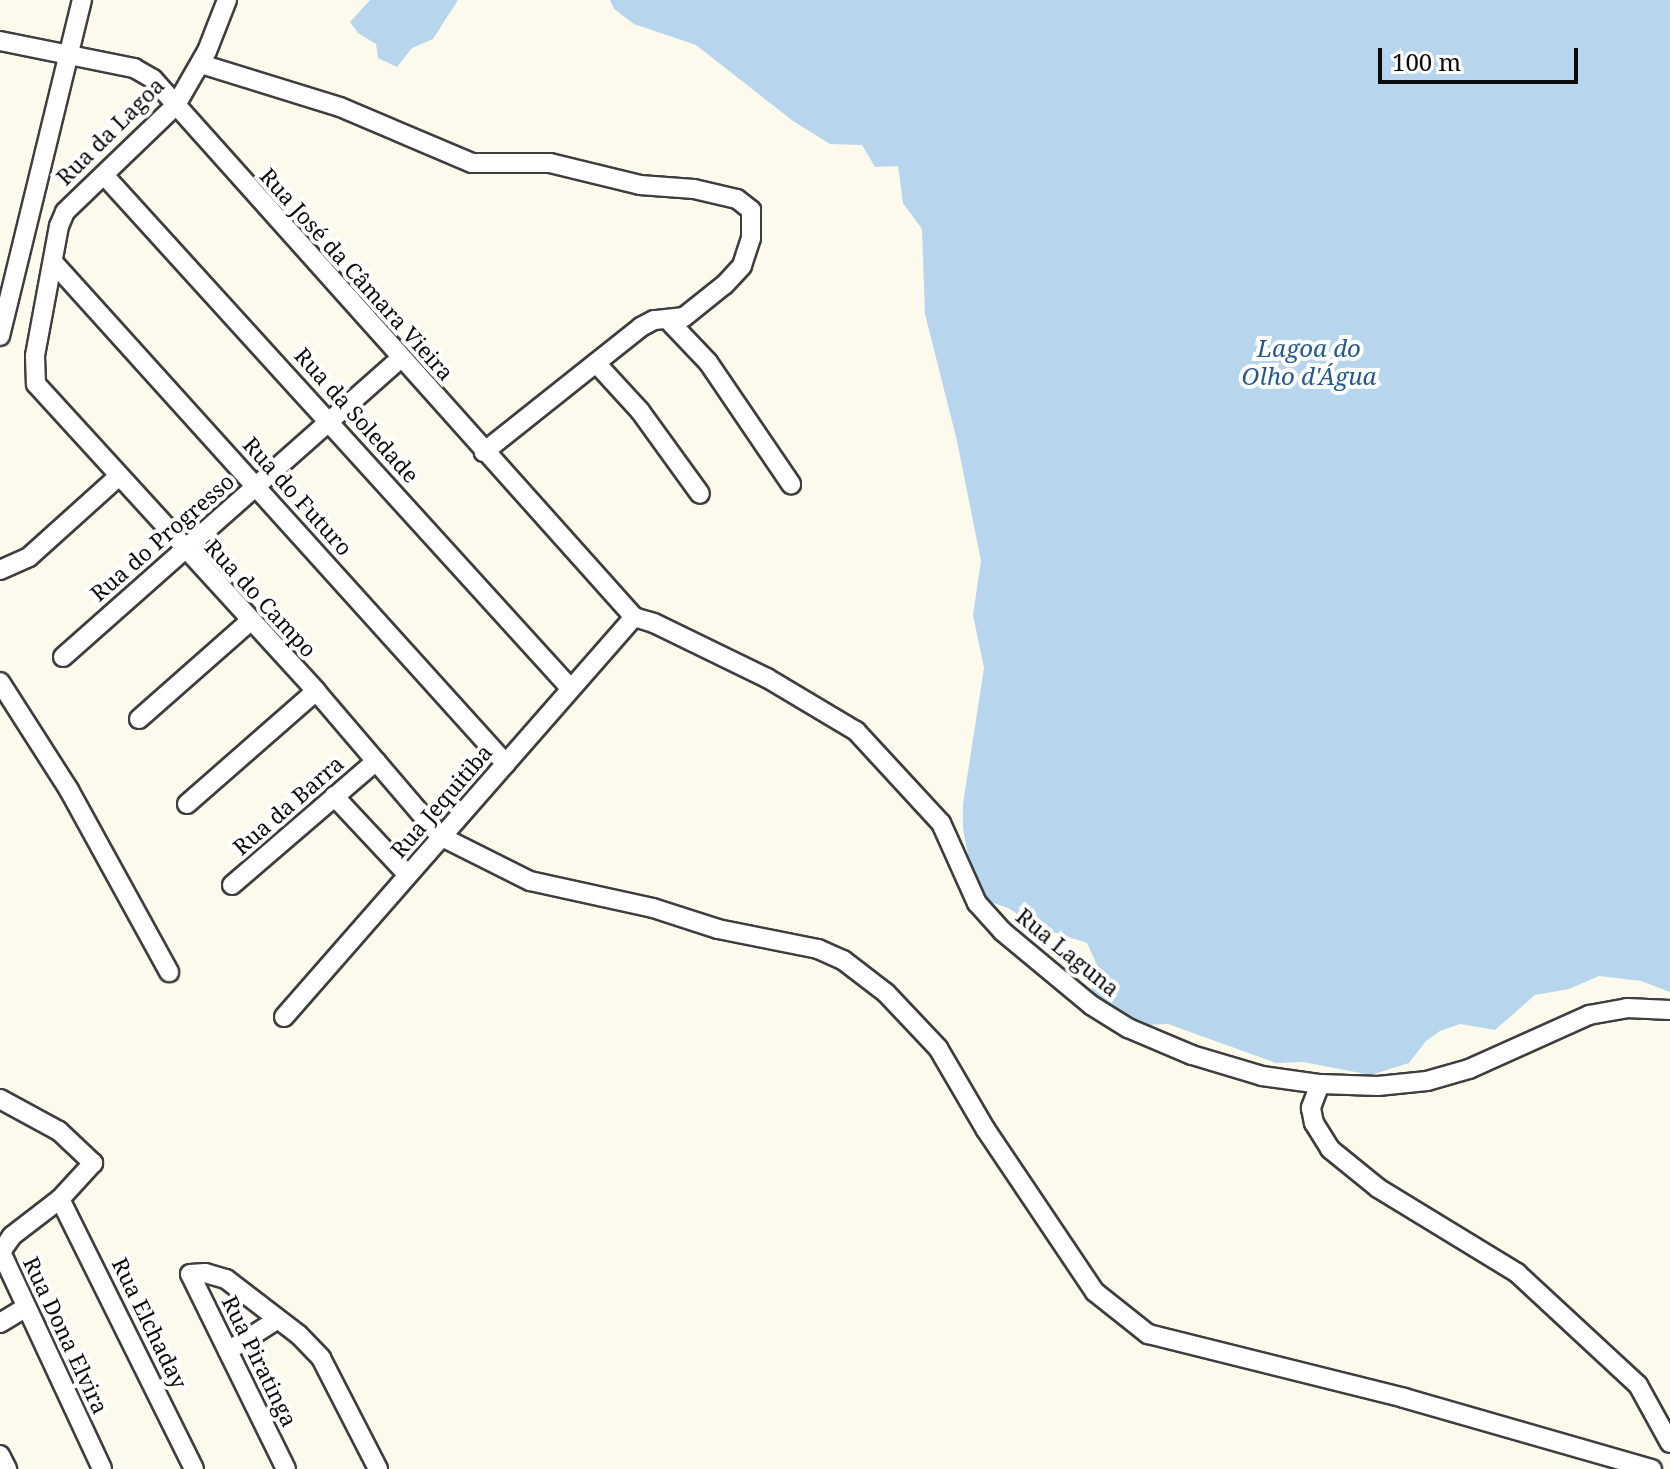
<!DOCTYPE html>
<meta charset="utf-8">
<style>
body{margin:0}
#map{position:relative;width:1670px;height:1469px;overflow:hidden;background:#fcfaec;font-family:"Noto Serif",serif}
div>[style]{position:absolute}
.water>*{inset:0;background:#b7d6ee}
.roads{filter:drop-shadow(2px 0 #3e3e3e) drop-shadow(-2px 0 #3e3e3e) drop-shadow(0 2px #3e3e3e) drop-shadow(0 -2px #3e3e3e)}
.minor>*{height:18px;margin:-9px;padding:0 9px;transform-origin:9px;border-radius:9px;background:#fff}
span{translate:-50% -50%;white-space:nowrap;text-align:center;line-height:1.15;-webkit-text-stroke:8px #fff;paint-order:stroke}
.street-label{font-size:22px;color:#0b0b0b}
.water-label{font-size:24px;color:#25598c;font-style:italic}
.scale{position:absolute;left:1378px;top:48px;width:200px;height:36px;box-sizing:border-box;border:4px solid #0b0b0b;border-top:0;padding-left:10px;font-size:24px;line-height:28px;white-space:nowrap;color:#0b0b0b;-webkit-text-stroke:6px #fff;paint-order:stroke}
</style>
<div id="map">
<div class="water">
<i style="clip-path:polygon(370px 0,458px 0,433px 39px,412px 48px,397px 67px,378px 58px,376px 44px,358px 33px,350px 22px)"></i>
<i style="clip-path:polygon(610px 0,1670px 0,1670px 992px,1641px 981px,1599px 976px,1569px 989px,1535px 995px,1495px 1030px,1460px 1024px,1440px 1031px,1426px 1041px,1409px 1063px,1371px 1075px,1303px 1062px,1276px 1063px,1168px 1024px,1145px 1025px,1121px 1018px,1091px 991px,1097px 965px,1087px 943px,1038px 927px,1008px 908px,985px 900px,974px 886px,963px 829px,963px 804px,984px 668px,973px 615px,981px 561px,957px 441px,925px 314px,922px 229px,903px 203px,898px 166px,875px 167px,862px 145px,830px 144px,793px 121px,696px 45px,634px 24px,614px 9px)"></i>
</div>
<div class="roads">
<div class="minor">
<i style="left:227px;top:0;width:55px;rotate:111.4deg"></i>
<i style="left:207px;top:51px;width:62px;rotate:119.9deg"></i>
<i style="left:176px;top:105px;width:154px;rotate:136.1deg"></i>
<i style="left:65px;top:212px;width:15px;rotate:113deg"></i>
<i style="left:59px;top:226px;width:132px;rotate:100.5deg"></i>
<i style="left:35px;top:356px;width:28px;rotate:88deg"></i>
<i style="left:36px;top:384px;width:416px;rotate:47.6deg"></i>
<i style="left:316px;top:691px;width:191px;rotate:49.5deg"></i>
<i style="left:440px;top:836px;width:101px;rotate:26.6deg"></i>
<i style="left:530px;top:881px;width:126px;rotate:12.4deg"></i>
<i style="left:653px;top:908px;width:68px;rotate:17.9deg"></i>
<i style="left:718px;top:929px;width:102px;rotate:11.3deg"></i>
<i style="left:818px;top:949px;width:27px;rotate:24deg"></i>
<i style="left:843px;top:960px;width:54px;rotate:37.5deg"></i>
<i style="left:886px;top:993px;width:76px;rotate:46.6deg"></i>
<i style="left:938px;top:1048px;width:95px;rotate:59.7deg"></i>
<i style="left:986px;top:1130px;width:195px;rotate:56.1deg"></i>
<i style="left:1095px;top:1292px;width:68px;rotate:38.4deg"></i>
<i style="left:1148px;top:1334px;width:264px;rotate:14deg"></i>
<i style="left:1404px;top:1398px;width:258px;rotate:16deg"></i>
<i style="left:0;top:41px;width:137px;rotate:11.4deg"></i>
<i style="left:134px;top:68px;width:22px;rotate:30deg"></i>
<i style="left:153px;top:79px;width:722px;rotate:48.2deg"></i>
<i style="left:201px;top:64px;width:145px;rotate:17.2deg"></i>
<i style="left:340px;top:107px;width:143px;rotate:23deg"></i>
<i style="left:472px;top:163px;width:78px"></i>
<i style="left:550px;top:163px;width:93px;rotate:13.7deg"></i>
<i style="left:640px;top:185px;width:54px;rotate:4.2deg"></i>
<i style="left:694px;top:189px;width:44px;rotate:13.1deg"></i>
<i style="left:737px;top:199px;width:18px;rotate:38deg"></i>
<i style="left:751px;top:210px;width:28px;rotate:90deg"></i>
<i style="left:751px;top:238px;width:29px;rotate:108deg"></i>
<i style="left:742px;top:266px;width:26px;rotate:133deg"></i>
<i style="left:724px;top:285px;width:51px;rotate:141.3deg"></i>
<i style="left:684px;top:317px;width:30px;rotate:174deg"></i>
<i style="left:654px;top:320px;width:15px;rotate:152deg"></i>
<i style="left:641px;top:327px;width:201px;rotate:141.5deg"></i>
<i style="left:104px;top:175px;width:694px;rotate:47.74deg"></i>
<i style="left:53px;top:262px;width:676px;rotate:47.94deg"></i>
<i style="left:667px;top:319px;width:59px;rotate:46.4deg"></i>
<i style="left:708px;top:362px;width:148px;rotate:55.8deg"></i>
<i style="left:0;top:336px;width:346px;rotate:-76.3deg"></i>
<i style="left:596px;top:363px;width:65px;rotate:47.5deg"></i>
<i style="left:640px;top:411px;width:102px;rotate:54.1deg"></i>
<i style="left:0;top:570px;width:32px;rotate:-24deg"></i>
<i style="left:29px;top:557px;width:120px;rotate:-42deg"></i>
<i style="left:634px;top:617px;width:21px;rotate:17deg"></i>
<i style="left:654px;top:623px;width:126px;rotate:26deg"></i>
<i style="left:767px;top:678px;width:104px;rotate:30.8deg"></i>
<i style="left:856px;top:731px;width:125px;rotate:47.3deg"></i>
<i style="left:941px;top:823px;width:88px;rotate:65.8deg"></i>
<i style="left:977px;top:903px;width:38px;rotate:48deg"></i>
<i style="left:1002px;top:931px;width:116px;rotate:39.7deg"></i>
<i style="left:1091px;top:1005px;width:44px;rotate:31.9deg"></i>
<i style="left:1128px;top:1028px;width:69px;rotate:22.9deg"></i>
<i style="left:1192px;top:1055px;width:73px;rotate:16.7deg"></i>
<i style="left:1262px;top:1076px;width:59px;rotate:7.9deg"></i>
<i style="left:1320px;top:1084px;width:58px;rotate:2deg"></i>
<i style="left:1378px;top:1086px;width:49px;rotate:-5.8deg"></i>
<i style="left:1427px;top:1081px;width:44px;rotate:-15.9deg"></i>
<i style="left:1469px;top:1069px;width:132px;rotate:-24.2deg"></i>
<i style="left:1589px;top:1015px;width:39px;rotate:-10deg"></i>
<i style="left:1627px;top:1008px;width:43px;rotate:2.7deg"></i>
<i style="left:63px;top:657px;width:450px;rotate:-41.5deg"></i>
<i style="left:0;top:682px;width:128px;rotate:57.4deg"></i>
<i style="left:69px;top:790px;width:208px;rotate:61.2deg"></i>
<i style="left:139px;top:719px;width:148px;rotate:-41.4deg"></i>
<i style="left:334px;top:796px;width:108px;rotate:46.9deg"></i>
<i style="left:187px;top:804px;width:171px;rotate:-41.2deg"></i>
<i style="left:232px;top:885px;width:190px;rotate:-40.7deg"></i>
<i style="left:284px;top:1017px;width:532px;rotate:-48.81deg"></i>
<i style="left:1320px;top:1084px;width:26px;rotate:111deg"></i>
<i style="left:1311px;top:1108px;width:15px;rotate:79deg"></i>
<i style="left:1314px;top:1123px;width:31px;rotate:58deg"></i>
<i style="left:1330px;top:1149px;width:62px;rotate:39.1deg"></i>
<i style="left:1378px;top:1188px;width:163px;rotate:31.4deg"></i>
<i style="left:1517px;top:1273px;width:165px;rotate:42.8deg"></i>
<i style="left:1638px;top:1385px;width:66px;rotate:61.1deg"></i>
<i style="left:0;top:1099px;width:67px;rotate:28.5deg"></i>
<i style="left:59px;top:1131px;width:47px;rotate:43.3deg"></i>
<i style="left:93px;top:1163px;width:49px;rotate:132.5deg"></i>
<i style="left:60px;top:1199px;width:61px;rotate:142.4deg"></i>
<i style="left:12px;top:1236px;width:19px;rotate:125deg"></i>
<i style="left:1px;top:1252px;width:239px;rotate:65deg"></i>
<i style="left:60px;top:1199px;width:301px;rotate:63.6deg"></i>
<i style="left:0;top:1323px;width:29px;rotate:-31deg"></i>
<i style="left:228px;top:1351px;width:59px;rotate:-32.6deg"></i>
<i style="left:0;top:1455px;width:16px;rotate:63deg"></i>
<i style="left:286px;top:1469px;width:217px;rotate:-116.2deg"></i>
<i style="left:190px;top:1274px;width:15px;rotate:-4deg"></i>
<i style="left:205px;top:1273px;width:22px;rotate:16deg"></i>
<i style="left:226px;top:1279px;width:92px;rotate:37.5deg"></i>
<i style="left:299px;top:1335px;width:32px;rotate:46deg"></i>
<i style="left:321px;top:1358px;width:125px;rotate:62.8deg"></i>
</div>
</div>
<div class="street-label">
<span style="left:110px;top:131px;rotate:-45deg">Rua da Lagoa</span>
<span style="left:357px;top:274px;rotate:48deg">Rua José da Câmara Vieira</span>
<span style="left:357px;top:415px;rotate:48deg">Rua da Soledade</span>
<span style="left:298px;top:496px;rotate:48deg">Rua do Futuro</span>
<span style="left:162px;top:537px;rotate:-41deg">Rua do Progresso</span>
<span style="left:261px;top:598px;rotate:47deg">Rua do Campo</span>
<span style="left:441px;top:801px;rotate:-49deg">Rua Jequitiba</span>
<span style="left:288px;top:805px;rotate:-41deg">Rua da Barra</span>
<span style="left:1068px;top:952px;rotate:39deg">Rua Laguna</span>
<span style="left:150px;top:1323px;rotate:64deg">Rua Elchaday</span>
<span style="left:66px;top:1335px;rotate:65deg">Rua Dona Elvira</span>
<span style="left:260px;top:1361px;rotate:64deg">Rua Piratinga</span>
</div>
<div class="water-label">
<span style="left:1309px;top:362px">Lagoa do<br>Olho d'Água</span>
</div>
<div class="scale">100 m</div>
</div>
